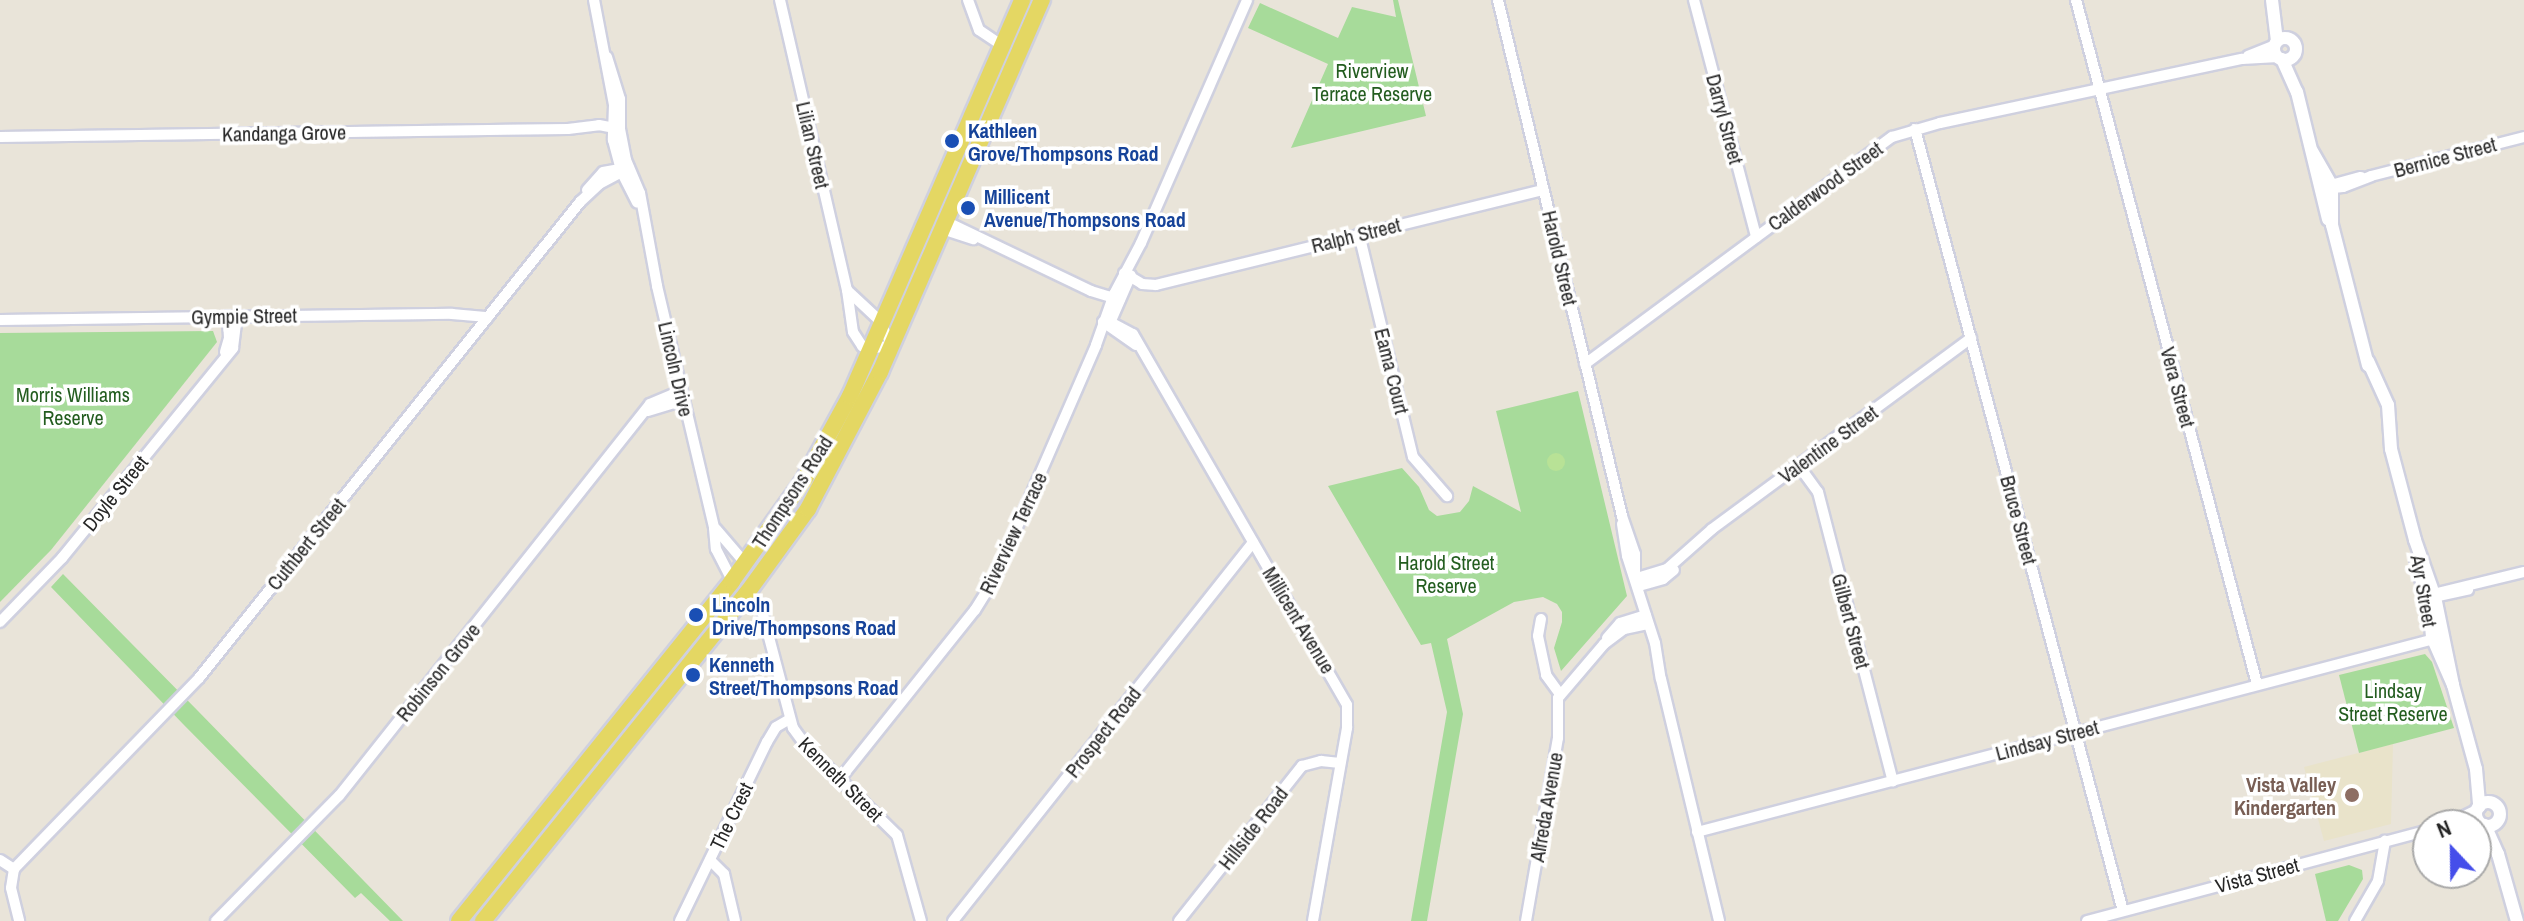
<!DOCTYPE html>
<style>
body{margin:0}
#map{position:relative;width:2524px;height:921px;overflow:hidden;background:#e9e4d9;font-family:"Archivo Narrow",sans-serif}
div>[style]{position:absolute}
.education>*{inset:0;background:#e9e3ca}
.green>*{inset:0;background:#a7db9a}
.pitch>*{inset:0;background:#b8e296}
.round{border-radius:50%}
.roads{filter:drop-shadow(2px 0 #cfd0df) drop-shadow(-2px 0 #cfd0df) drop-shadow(0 2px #cfd0df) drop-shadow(0 -2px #cfd0df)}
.minor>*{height:10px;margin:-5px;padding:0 5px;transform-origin:5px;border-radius:5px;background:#fff}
.tertiary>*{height:12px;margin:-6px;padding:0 6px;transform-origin:6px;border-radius:6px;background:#fff}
.tertiary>.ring{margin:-6px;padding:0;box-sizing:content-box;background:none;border:12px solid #fff;border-radius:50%}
.primary>*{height:16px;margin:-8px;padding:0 8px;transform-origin:8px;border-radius:8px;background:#e4d763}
.dots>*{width:22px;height:22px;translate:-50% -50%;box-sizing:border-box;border:4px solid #fff;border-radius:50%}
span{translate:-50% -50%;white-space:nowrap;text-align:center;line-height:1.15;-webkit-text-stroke:7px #fff;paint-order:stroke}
.park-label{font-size:20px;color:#235d1f}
.street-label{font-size:20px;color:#272727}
.transit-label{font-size:20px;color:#164399;font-weight:700}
.left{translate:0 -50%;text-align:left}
.education-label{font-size:20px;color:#785e54;font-weight:700}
.right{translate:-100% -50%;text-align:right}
.north{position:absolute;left:2412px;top:809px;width:80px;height:80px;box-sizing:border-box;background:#fff;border:2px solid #a9a9a9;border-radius:50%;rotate:338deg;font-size:22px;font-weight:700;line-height:32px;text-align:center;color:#272727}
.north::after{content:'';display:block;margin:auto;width:28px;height:36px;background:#454eea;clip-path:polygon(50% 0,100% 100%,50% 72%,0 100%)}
</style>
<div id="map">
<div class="education">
<i style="clip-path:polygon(2393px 744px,2391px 824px,2324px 841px,2304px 767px)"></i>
</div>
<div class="green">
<i style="clip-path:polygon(1393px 0,1398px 0,1426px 116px,1291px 148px,1328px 64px,1248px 28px,1260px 3px,1338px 38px,1352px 7px,1396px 17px)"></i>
<i style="clip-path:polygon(213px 331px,217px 342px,51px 550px,0 602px,0 333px)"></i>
<i style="clip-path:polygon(1578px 391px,1627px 596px,1561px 671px,1554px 648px,1562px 622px,1562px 612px,1557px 604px,1543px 597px,1514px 602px,1447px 639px,1463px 714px,1427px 921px,1411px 921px,1447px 712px,1431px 643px,1421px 645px,1328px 486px,1402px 468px,1419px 487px,1429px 510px,1437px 516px,1460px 512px,1469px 501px,1473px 486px,1521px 512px,1496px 411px)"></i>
<i style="clip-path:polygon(63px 574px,198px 711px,403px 921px,390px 921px,361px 893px,355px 898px,183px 724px,51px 587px)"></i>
<i style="clip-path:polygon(2425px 654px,2432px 662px,2454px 728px,2359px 753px,2339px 675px)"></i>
<i style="clip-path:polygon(2349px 865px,2362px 870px,2363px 879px,2338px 921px,2326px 921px,2315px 874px)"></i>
</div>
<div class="pitch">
<i class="round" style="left:1547px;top:453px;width:18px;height:18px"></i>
</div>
<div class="roads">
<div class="minor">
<i style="left:594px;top:0;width:107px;rotate:79.2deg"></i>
<i style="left:614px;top:105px;width:35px;rotate:92deg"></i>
<i style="left:613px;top:140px;width:34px;rotate:75deg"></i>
<i style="left:622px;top:173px;width:33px;rotate:63deg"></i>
<i style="left:780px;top:0;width:298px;rotate:77deg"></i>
<i style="left:847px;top:290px;width:42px;rotate:81.9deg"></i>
<i style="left:853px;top:332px;width:17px;rotate:57deg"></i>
<i style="left:862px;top:346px;width:9px;rotate:21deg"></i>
<i style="left:870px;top:349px;width:22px;rotate:-10deg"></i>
<i style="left:892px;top:345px;width:30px;rotate:-118deg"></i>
<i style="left:878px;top:319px;width:42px;rotate:-136.9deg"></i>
<i style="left:968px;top:0;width:32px;rotate:70deg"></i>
<i style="left:979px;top:30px;width:29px;rotate:34deg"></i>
<i style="left:1498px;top:0;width:531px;rotate:76.49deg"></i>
<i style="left:1622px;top:516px;width:40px;rotate:71.1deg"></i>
<i style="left:1635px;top:554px;width:18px;rotate:90deg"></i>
<i style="left:1694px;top:0;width:245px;rotate:75.3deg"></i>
<i style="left:2076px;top:0;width:708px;rotate:75.18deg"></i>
<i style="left:2248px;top:56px;width:29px;rotate:-22deg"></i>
<i style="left:607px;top:57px;width:44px;rotate:72.8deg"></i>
<i style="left:620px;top:99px;width:30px;rotate:90deg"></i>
<i style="left:620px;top:129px;width:32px;rotate:79deg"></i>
<i style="left:626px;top:160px;width:36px;rotate:67deg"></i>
<i style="left:640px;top:193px;width:95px;rotate:79.6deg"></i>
<i style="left:657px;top:286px;width:249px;rotate:76.7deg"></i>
<i style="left:714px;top:528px;width:21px;rotate:85deg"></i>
<i style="left:716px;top:549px;width:36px;rotate:63deg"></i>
<i style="left:1915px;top:129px;width:809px;rotate:75.11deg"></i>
<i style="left:0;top:137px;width:568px;rotate:-0.81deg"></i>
<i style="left:568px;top:129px;width:31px;rotate:-7deg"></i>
<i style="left:599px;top:125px;width:21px;rotate:11deg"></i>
<i style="left:2327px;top:186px;width:35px;rotate:-15deg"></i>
<i style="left:2324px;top:189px;width:19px;rotate:-6deg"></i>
<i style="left:2343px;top:187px;width:30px;rotate:-21deg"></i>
<i style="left:2371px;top:176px;width:158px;rotate:-14.3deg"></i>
<i style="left:587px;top:190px;width:24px;rotate:-48deg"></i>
<i style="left:603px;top:172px;width:23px;rotate:-10deg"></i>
<i style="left:945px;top:221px;width:162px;rotate:25.6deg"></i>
<i style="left:1091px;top:291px;width:30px;rotate:17deg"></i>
<i style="left:942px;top:229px;width:33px;rotate:18deg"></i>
<i style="left:1359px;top:234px;width:229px;rotate:76.4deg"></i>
<i style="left:1413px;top:457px;width:52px;rotate:48.9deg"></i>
<i style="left:1124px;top:273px;width:21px;rotate:31deg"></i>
<i style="left:1142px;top:284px;width:14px;rotate:4deg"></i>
<i style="left:1156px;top:285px;width:399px;rotate:-13.8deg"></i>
<i style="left:0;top:320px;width:452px;rotate:-0.8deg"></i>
<i style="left:452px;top:314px;width:36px;rotate:5deg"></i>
<i style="left:1103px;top:322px;width:7px"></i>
<i style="left:1110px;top:322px;width:26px;rotate:28deg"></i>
<i style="left:1133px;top:334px;width:428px;rotate:60deg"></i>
<i style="left:1347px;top:705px;width:23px;rotate:90deg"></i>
<i style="left:1347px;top:728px;width:196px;rotate:100deg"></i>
<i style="left:1103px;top:322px;width:40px;rotate:34.9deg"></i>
<i style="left:1110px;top:323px;width:52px;rotate:-66.4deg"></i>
<i style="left:225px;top:352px;width:15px;rotate:-74deg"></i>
<i style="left:229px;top:338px;width:22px;rotate:-93deg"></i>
<i style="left:1585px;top:364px;width:382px;rotate:-36.5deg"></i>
<i style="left:1892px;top:137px;width:50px;rotate:-16.3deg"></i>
<i style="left:1940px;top:123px;width:309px;rotate:-12deg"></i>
<i style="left:2242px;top:59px;width:36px;rotate:-3deg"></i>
<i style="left:648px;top:411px;width:37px;rotate:-17deg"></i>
<i style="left:1799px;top:466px;width:32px;rotate:54deg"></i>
<i style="left:1818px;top:492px;width:299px;rotate:75.5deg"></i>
<i style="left:1622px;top:524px;width:32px;rotate:81deg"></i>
<i style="left:1627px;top:556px;width:91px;rotate:72.2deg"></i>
<i style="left:1655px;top:643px;width:36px;rotate:81deg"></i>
<i style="left:1661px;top:679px;width:249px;rotate:76.5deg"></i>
<i style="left:716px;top:529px;width:46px;rotate:49.4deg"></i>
<i style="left:1637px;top:578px;width:31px;rotate:-17deg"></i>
<i style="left:1667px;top:569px;width:60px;rotate:-41.6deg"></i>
<i style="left:1712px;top:529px;width:322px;rotate:-36.4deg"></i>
<i style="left:1639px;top:586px;width:25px;rotate:-16deg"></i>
<i style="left:1663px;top:579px;width:14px;rotate:-39deg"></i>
<i style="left:747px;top:593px;width:20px;rotate:45deg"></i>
<i style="left:761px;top:607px;width:125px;rotate:75.2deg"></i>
<i style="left:793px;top:728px;width:22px;rotate:54deg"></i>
<i style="left:806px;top:746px;width:127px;rotate:44.4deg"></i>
<i style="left:897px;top:835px;width:89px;rotate:74.4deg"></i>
<i style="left:2429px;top:595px;width:98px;rotate:-13.6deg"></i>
<i style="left:2429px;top:598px;width:40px;rotate:-12deg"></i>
<i style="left:1541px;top:619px;width:17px;rotate:100deg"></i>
<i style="left:1538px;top:636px;width:40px;rotate:78deg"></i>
<i style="left:1546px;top:675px;width:24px;rotate:54deg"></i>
<i style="left:0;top:622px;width:89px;rotate:-45.9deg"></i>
<i style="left:62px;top:558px;width:271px;rotate:-50.8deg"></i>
<i style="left:233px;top:348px;width:32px;rotate:-83deg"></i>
<i style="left:1607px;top:638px;width:20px;rotate:-49deg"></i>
<i style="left:1620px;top:623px;width:27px;rotate:-17deg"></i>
<i style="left:840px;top:779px;width:216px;rotate:-51.4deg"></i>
<i style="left:975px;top:610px;width:36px;rotate:-58deg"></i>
<i style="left:994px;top:580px;width:256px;rotate:-66.5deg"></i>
<i style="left:1096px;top:345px;width:54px;rotate:-70.6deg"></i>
<i style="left:1114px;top:294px;width:58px;rotate:-62.1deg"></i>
<i style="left:1141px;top:243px;width:265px;rotate:-66.4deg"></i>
<i style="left:2455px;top:824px;width:26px;rotate:-2deg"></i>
<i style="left:2446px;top:825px;width:34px;rotate:-26deg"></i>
<i style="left:1697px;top:832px;width:766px;rotate:-14.67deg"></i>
<i style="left:0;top:860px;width:17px;rotate:33deg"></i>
<i style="left:14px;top:869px;width:19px;rotate:99deg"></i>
<i style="left:11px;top:888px;width:34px;rotate:76deg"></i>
<i style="left:710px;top:860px;width:20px;rotate:45deg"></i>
<i style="left:724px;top:874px;width:48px;rotate:76.8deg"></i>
<i style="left:14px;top:869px;width:266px;rotate:-45.9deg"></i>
<i style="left:199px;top:678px;width:610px;rotate:-51.33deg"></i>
<i style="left:580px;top:202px;width:26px;rotate:-43deg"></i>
<i style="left:599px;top:184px;width:34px;rotate:-28deg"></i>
<i style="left:216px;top:921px;width:175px;rotate:-45.5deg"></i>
<i style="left:339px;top:796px;width:500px;rotate:-51.57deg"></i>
<i style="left:650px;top:404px;width:34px;rotate:-23deg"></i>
<i style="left:680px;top:921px;width:199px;rotate:-64.1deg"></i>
<i style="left:767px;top:742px;width:17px;rotate:-59deg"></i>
<i style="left:776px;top:727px;width:16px;rotate:-30deg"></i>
<i style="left:953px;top:921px;width:483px;rotate:-51.6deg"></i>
<i style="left:1179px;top:921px;width:198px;rotate:-51.6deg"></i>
<i style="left:1302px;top:766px;width:20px;rotate:-15deg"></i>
<i style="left:1321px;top:761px;width:19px;rotate:6deg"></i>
<i style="left:1526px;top:921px;width:186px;rotate:-80.1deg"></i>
<i style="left:1558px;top:738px;width:40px;rotate:-90deg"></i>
<i style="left:1558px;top:698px;width:71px;rotate:-49.6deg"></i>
<i style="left:1604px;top:644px;width:25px;rotate:-37deg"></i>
<i style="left:1624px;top:629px;width:24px;rotate:-12deg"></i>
<i style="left:2087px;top:921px;width:353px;rotate:-14.9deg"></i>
<i style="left:2355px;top:921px;width:46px;rotate:-60.1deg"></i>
<i style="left:2378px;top:881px;width:41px;rotate:-80.1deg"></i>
</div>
<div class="tertiary">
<i style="left:2272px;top:0;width:41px;rotate:83deg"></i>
<i class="ring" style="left:2274px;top:38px;width:10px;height:10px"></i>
<i style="left:2282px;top:59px;width:36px;rotate:66deg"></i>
<i style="left:2297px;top:92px;width:131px;rotate:76.3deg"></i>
<i style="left:2312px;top:151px;width:40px;rotate:60.3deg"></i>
<i style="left:2332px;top:186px;width:39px;rotate:90deg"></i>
<i style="left:2332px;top:225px;width:145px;rotate:75.6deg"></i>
<i style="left:2368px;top:361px;width:48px;rotate:65.6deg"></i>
<i style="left:2388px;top:405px;width:44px;rotate:86.1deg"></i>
<i style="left:2391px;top:449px;width:94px;rotate:75.2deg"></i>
<i style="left:2415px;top:540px;width:60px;rotate:70.7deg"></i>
<i style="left:2435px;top:597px;width:90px;rotate:78.4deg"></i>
<i style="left:2416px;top:559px;width:57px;rotate:75.7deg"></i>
<i style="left:2430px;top:614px;width:23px;rotate:85deg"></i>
<i style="left:2432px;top:637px;width:52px;rotate:66.4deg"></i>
<i style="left:2453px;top:685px;width:87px;rotate:74.7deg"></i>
<i style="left:2476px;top:769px;width:38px;rotate:85deg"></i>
<i class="ring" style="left:2476px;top:802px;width:12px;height:12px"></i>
<i style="left:2485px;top:825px;width:32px;rotate:66deg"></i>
<i style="left:2498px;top:854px;width:70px;rotate:74.2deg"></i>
</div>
<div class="primary">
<i style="left:459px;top:921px;width:436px;rotate:-51.2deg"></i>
<i style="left:732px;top:581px;width:124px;rotate:-54.5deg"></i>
<i style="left:804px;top:480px;width:96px;rotate:-61.3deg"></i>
<i style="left:850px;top:396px;width:432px;rotate:-66.5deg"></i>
<i style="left:483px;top:921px;width:421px;rotate:-51.2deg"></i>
<i style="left:747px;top:593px;width:104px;rotate:-54deg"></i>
<i style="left:808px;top:509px;width:155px;rotate:-62.3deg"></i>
<i style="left:880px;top:372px;width:406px;rotate:-66.5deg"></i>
</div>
</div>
<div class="dots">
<i style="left:952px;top:141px;background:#1a4fb4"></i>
<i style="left:968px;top:208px;background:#1a4fb4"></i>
<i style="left:696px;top:615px;background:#1a4fb4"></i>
<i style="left:693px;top:675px;background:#1a4fb4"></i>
<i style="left:2352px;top:795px;background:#8d6e63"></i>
</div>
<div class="park-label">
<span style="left:1372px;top:82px">Riverview<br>Terrace Reserve</span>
<span style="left:73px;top:406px">Morris Williams<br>Reserve</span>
<span style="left:1446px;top:574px">Harold Street<br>Reserve</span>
<span style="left:2393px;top:702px">Lindsay<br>Street Reserve</span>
</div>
<div class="street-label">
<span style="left:1725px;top:119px;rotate:75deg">Darryl Street</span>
<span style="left:284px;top:133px;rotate:-1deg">Kandanga Grove</span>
<span style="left:813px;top:145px;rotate:77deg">Lilian Street</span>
<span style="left:2445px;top:157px;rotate:-15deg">Bernice Street</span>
<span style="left:1825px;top:186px;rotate:-36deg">Calderwood Street</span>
<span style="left:1356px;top:235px;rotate:-14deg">Ralph Street</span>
<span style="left:1560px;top:258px;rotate:77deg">Harold Street</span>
<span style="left:244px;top:316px;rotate:-1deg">Gympie Street</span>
<span style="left:676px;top:369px;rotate:77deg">Lincoln Drive</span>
<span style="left:1392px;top:371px;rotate:76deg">Eama Court</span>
<span style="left:2178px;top:387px;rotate:75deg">Vera Street</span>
<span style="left:1828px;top:444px;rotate:-36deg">Valentine Street</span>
<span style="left:792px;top:492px;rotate:-57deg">Thompsons Road</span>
<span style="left:115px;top:493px;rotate:-51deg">Doyle Street</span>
<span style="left:2019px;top:520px;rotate:75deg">Bruce Street</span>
<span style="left:1013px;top:533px;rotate:-65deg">Riverview Terrace</span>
<span style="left:306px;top:544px;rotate:-51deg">Cuthbert Street</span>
<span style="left:2424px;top:591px;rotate:80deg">Ayr Street</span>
<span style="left:1299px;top:620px;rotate:59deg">Millicent Avenue</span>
<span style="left:1851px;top:621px;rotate:75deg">Gilbert Street</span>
<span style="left:438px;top:672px;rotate:-51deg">Robinson Grove</span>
<span style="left:1103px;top:732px;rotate:-52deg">Prospect Road</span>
<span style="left:2047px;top:740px;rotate:-15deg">Lindsay Street</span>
<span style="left:841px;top:779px;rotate:45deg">Kenneth Street</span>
<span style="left:1546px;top:807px;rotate:-80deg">Alfreda Avenue</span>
<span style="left:731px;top:816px;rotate:-64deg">The Crest</span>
<span style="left:1253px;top:828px;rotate:-52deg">Hillside Road</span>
<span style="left:2257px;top:875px;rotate:-15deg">Vista Street</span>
</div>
<div class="transit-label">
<span class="left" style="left:968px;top:142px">Kathleen<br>Grove/Thompsons Road</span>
<span class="left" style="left:984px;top:208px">Millicent<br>Avenue/Thompsons Road</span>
<span class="left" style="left:712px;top:616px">Lincoln<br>Drive/Thompsons Road</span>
<span class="left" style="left:709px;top:676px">Kenneth<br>Street/Thompsons Road</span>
</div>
<div class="education-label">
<span class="right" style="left:2336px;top:796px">Vista Valley<br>Kindergarten</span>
</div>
<div class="north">N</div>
</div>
